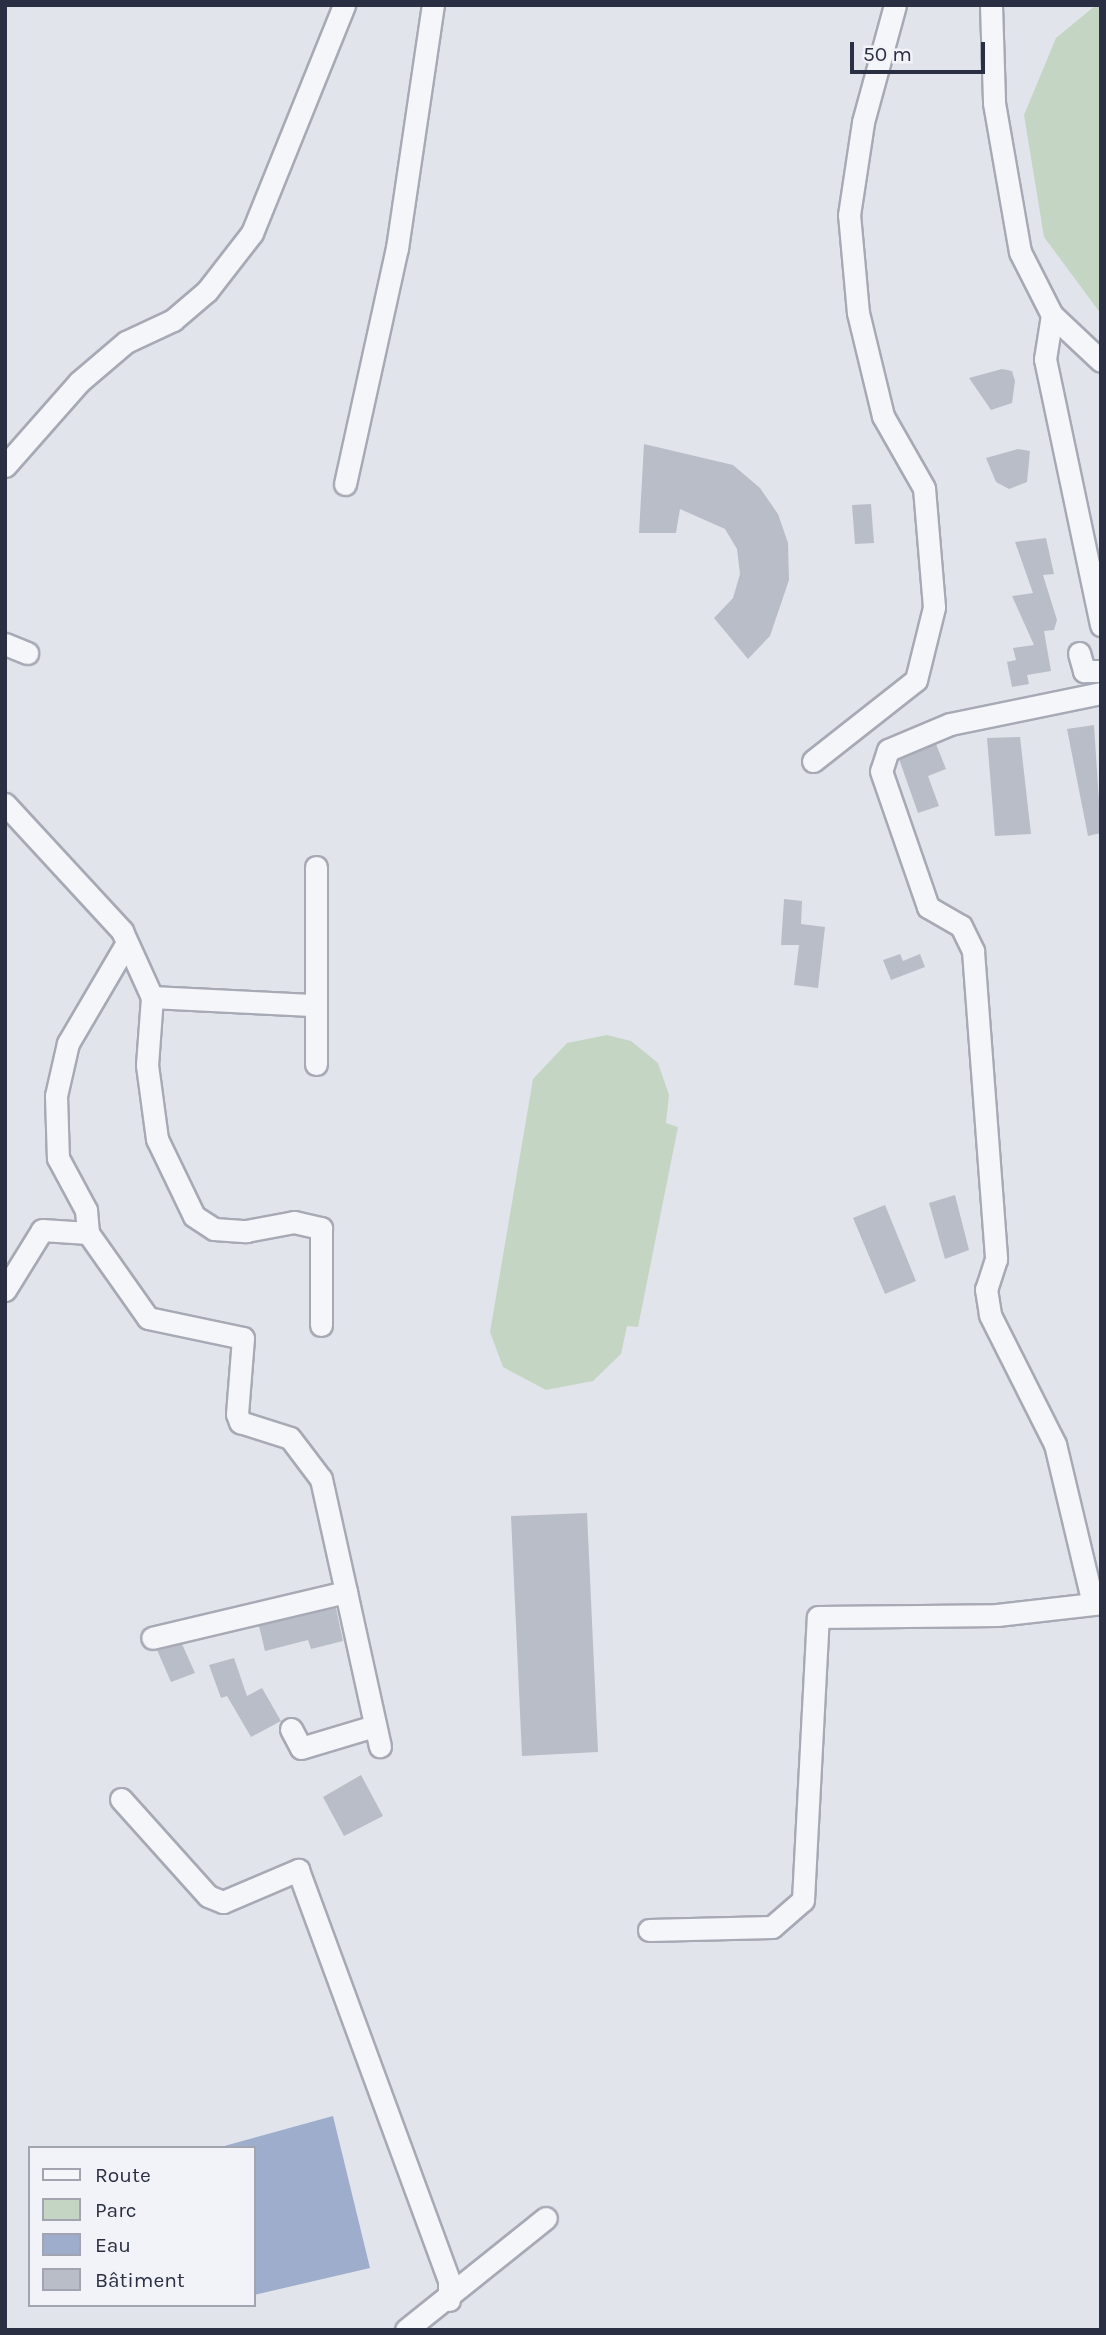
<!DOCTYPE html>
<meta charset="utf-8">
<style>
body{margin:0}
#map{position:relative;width:1106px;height:2335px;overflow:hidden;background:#e2e4eb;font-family:Karla,sans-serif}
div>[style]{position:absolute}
.green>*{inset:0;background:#c5d5c3}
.water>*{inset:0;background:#9dadcb}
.building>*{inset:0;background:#b9bdc8}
.roads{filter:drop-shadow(2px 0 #a7aab5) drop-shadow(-2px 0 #a7aab5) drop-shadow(0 2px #a7aab5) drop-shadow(0 -2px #a7aab5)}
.street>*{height:21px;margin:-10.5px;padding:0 10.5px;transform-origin:10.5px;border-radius:10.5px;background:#f5f6f9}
span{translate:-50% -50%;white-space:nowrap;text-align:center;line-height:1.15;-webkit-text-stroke:7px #f2f3f8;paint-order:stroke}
.frame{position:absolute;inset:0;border:7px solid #2a2f43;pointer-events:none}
.legend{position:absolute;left:28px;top:2146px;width:228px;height:161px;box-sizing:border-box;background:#f2f3f8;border:2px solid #a2a5b0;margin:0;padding:9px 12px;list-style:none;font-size:21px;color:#2a2f43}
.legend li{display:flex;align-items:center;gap:14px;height:35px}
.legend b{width:35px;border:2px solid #a2a5b0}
.scale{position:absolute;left:850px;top:42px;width:135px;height:32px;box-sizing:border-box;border:4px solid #2a2f43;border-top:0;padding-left:9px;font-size:21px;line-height:24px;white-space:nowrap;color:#2a2f43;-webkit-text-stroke:5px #f2f3f8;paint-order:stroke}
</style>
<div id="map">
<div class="green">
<i style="clip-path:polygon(1096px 5px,1101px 5px,1101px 314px,1044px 237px,1024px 115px,1056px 38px)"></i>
<i style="clip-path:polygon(607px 1035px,631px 1041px,658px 1063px,669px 1095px,666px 1123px,678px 1127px,638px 1327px,627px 1326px,621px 1354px,593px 1381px,546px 1390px,503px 1367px,490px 1332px,533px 1079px,567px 1043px)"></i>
</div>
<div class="water">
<i style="clip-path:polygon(333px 2116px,370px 2268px,254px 2295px,254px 2148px,217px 2148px)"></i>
</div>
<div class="building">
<i style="clip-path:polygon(1002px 369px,1012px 371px,1015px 381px,1012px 403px,991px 410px,969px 378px)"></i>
<i style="clip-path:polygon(644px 444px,733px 465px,760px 488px,778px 514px,788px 543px,789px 580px,770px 636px,748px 659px,714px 618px,733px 598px,740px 574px,737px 549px,725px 529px,680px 509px,676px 533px,639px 533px)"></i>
<i style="clip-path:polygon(1018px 449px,1030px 451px,1027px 482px,1009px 489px,996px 482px,986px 458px)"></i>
<i style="clip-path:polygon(871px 504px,874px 543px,855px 544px,852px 505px)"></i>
<i style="clip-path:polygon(1046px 538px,1054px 574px,1043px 575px,1057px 620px,1054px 630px,1044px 631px,1051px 671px,1027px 675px,1029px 684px,1012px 687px,1007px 662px,1016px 660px,1013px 648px,1034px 645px,1012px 596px,1033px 593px,1015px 542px)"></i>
<i style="clip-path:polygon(1094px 725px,1101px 833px,1088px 836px,1067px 729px)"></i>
<i style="clip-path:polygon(1020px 737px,1031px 834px,995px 836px,987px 738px)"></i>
<i style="clip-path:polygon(936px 744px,946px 769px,928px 776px,939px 806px,918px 813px,899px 759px)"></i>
<i style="clip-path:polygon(784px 899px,802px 901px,801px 924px,825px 927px,818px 988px,794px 985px,799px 945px,781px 945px)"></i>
<i style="clip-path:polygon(900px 954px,903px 961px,920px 954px,925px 967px,891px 980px,883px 960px)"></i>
<i style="clip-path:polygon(955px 1195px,969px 1250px,945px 1259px,929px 1203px)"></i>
<i style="clip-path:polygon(885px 1205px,916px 1281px,885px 1294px,853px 1218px)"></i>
<i style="clip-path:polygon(587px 1513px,598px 1752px,522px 1756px,511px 1516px)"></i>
<i style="clip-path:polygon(336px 1608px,343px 1641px,311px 1649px,308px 1640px,265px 1651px,259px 1626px)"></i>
<i style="clip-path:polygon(182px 1644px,195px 1673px,171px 1682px,157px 1650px)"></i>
<i style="clip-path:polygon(234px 1658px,247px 1696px,262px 1688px,281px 1721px,251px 1737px,227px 1696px,221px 1698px,209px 1665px)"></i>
<i style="clip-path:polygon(361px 1775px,383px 1816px,344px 1836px,323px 1797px)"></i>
</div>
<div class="roads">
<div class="street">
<i style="left:991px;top:5px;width:98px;rotate:88.2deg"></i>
<i style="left:994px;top:103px;width:151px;rotate:80.1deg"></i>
<i style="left:1020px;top:252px;width:71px;rotate:63.1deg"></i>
<i style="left:1052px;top:315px;width:45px;rotate:99deg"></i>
<i style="left:1045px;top:359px;width:272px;rotate:78.1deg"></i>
<i style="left:1052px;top:315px;width:67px;rotate:43.2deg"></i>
<i style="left:5px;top:466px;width:112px;rotate:-48.6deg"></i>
<i style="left:79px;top:382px;width:62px;rotate:-40.4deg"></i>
<i style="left:126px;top:342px;width:52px;rotate:-25.1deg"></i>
<i style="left:173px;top:320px;width:45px;rotate:-40.5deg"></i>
<i style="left:207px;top:291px;width:73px;rotate:-52.2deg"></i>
<i style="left:252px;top:233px;width:246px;rotate:-68deg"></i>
<i style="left:345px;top:484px;width:242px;rotate:-77.6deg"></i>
<i style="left:397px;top:248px;width:246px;rotate:-81.6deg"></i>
<i style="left:5px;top:644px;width:24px;rotate:22deg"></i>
<i style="left:1079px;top:653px;width:19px;rotate:74deg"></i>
<i style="left:1084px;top:671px;width:17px"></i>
<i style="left:1101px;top:693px;width:154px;rotate:168.4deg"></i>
<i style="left:950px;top:724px;width:67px;rotate:157.2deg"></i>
<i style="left:888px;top:750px;width:22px;rotate:108deg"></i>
<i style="left:881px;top:771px;width:144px;rotate:70.9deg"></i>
<i style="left:928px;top:907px;width:38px;rotate:30deg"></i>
<i style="left:961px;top:926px;width:28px;rotate:64deg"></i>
<i style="left:973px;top:951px;width:309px;rotate:85.7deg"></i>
<i style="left:996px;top:1259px;width:32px;rotate:108deg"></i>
<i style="left:986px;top:1289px;width:26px;rotate:81deg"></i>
<i style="left:990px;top:1315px;width:144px;rotate:63.3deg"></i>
<i style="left:1055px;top:1444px;width:164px;rotate:76.6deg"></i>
<i style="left:1093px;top:1604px;width:8px;rotate:-7deg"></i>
<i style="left:813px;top:761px;width:131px;rotate:-38.2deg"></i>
<i style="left:916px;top:680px;width:75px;rotate:-76.1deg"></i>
<i style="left:934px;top:607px;width:119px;rotate:-94.8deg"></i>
<i style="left:924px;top:488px;width:83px;rotate:-119.7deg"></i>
<i style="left:883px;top:416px;width:106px;rotate:-103.6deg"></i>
<i style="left:858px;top:313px;width:98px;rotate:-95.2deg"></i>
<i style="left:849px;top:215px;width:94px;rotate:-81.4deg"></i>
<i style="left:863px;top:122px;width:121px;rotate:-74.7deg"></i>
<i style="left:5px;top:804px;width:173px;rotate:47.3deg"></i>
<i style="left:122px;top:931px;width:72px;rotate:65.6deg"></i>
<i style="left:152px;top:997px;width:68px;rotate:94.2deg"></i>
<i style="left:147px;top:1065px;width:75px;rotate:82.3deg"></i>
<i style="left:157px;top:1139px;width:85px;rotate:64.3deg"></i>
<i style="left:194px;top:1216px;width:24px;rotate:33deg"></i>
<i style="left:214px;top:1229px;width:32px;rotate:4deg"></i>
<i style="left:246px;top:1231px;width:49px;rotate:-10.6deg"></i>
<i style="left:294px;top:1222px;width:28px;rotate:13deg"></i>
<i style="left:321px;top:1228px;width:97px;rotate:90deg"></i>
<i style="left:125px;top:946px;width:113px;rotate:120.4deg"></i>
<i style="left:68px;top:1043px;width:54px;rotate:102.8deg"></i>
<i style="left:56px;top:1096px;width:62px;rotate:88.2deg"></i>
<i style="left:58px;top:1158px;width:59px;rotate:61.7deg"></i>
<i style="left:86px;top:1210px;width:23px;rotate:85deg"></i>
<i style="left:88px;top:1233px;width:104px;rotate:54.8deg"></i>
<i style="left:148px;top:1318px;width:97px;rotate:11.9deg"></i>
<i style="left:243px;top:1338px;width:76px;rotate:94.5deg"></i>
<i style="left:237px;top:1414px;width:9px;rotate:69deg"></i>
<i style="left:240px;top:1422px;width:52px;rotate:17.7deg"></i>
<i style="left:290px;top:1438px;width:51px;rotate:52.9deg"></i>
<i style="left:321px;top:1479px;width:116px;rotate:77.5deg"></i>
<i style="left:346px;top:1592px;width:199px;rotate:166.7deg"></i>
<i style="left:152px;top:997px;width:159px;rotate:2.9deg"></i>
<i style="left:316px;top:1064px;width:197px;rotate:-90deg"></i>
<i style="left:5px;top:1290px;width:70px;rotate:-58.3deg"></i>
<i style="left:42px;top:1230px;width:46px;rotate:3.7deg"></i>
<i style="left:346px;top:1592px;width:158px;rotate:77.6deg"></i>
<i style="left:291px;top:1729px;width:21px;rotate:62deg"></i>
<i style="left:301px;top:1748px;width:73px;rotate:-16.7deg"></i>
<i style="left:121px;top:1799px;width:130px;rotate:48.1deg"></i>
<i style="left:208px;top:1896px;width:16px;rotate:22deg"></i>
<i style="left:223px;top:1902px;width:82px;rotate:-23.1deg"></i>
<i style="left:298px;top:1870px;width:437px;rotate:69.8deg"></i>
<i style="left:449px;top:2280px;width:20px;rotate:90deg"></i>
<i style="left:649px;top:1930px;width:123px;rotate:-1.4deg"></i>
<i style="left:772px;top:1927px;width:41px;rotate:-41.1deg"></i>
<i style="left:803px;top:1900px;width:283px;rotate:-87deg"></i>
<i style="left:818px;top:1617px;width:179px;rotate:-0.6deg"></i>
<i style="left:997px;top:1615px;width:97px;rotate:-6.5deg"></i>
<i style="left:406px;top:2330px;width:179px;rotate:-38.7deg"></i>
</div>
</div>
<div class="frame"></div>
<ul class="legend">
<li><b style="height:9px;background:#f5f6f9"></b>Route</li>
<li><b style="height:19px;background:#c5d5c3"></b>Parc</li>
<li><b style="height:19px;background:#9dadcb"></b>Eau</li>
<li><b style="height:19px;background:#b9bdc8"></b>Bâtiment</li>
</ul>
<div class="scale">50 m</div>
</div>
